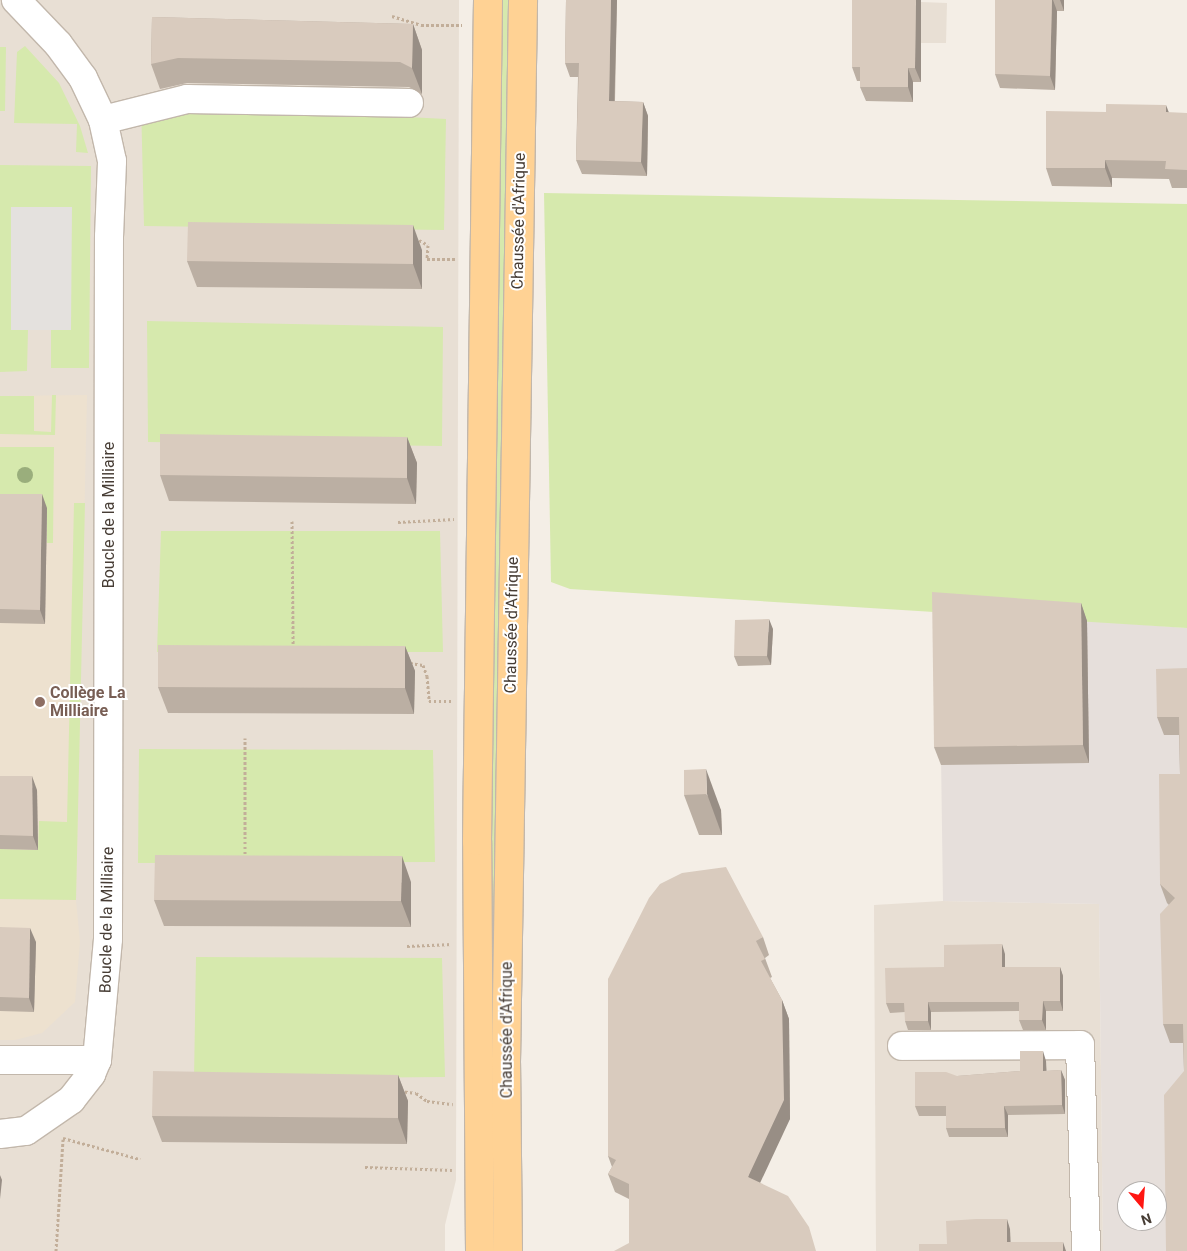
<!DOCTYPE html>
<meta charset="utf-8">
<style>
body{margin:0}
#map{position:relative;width:1187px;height:1251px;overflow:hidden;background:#f4eee6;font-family:Roboto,sans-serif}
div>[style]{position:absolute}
.residential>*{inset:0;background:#e8dfd4}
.industrial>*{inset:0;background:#e6dfdb}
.education>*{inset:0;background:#ede1cf}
.green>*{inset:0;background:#d6e9ad}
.parking>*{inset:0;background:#e4e1de}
.path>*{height:3px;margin-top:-1.5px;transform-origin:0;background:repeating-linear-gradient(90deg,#c2ae99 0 2.5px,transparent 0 5px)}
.roads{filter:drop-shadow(1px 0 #c2b7ab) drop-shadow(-1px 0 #c2b7ab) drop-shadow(0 1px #c2b7ab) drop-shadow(0 -1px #c2b7ab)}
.minor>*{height:28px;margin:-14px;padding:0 14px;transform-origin:14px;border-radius:14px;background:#fff}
.major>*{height:28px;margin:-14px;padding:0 14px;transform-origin:14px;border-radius:14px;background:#ffd294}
.trees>*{width:16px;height:16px;margin:-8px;border-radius:50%;background:#9aae7c}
.wall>*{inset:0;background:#bbafa3}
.shaded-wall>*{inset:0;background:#988e85}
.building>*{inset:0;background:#d9cbbe}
.dots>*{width:14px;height:14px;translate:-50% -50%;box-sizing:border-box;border:2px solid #fff;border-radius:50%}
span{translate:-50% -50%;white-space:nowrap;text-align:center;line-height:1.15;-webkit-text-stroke:4px #fff;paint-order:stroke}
.street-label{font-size:16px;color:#473d35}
.education-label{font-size:16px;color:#785e54;font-weight:700}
.left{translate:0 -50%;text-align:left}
.north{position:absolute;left:1117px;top:1181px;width:50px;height:50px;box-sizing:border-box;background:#fff;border:1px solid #b5b1ae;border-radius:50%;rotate:162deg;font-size:14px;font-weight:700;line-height:20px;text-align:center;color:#473d35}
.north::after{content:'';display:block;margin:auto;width:18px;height:22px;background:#ff1612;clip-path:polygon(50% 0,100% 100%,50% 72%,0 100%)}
</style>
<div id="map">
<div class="residential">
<i style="clip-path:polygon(0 0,459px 0,456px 1180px,445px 1225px,445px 1251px,0 1251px)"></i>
<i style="clip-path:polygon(921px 2px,947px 3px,946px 43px,921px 43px)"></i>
<i style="clip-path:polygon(943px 901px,1099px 904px,1103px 1251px,876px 1251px,874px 905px)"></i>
</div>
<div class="industrial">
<i style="clip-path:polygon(evenodd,939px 610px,1187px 628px,1187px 1251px,1103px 1251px,1099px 904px,943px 901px,939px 610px,1127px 1191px,1157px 1191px,1157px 1221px,1127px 1221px,1127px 1191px)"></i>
</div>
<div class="education">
<i style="clip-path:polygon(87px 395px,76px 900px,80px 942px,75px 1002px,42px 1033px,15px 1040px,0 1040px,0 396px)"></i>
</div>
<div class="green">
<i style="clip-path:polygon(499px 0,508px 0,495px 1081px,491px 1081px,488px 889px)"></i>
<i style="clip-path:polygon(25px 46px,59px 83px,80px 126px,88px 153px,76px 152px,77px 124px,14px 123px,17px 52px)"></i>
<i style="clip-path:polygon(0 47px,6px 47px,5px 111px,0 111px)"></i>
<i style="clip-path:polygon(141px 103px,446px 119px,444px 230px,144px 226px)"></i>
<i style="clip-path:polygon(0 165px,91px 166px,89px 368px,51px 368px,51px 330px,71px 330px,11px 330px,28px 330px,27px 371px,0 372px)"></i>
<i style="clip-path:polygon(544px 193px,1187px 204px,1187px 628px,570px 589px,551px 582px)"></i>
<i style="clip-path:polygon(147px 321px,443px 327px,442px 446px,148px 442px)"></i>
<i style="clip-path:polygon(52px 395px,56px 395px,55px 435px,0 434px,0 396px,34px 396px,34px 431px,51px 432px)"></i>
<i style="clip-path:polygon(0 447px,54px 447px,53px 543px,47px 543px,47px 508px,0 508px)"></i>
<i style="clip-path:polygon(74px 503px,85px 503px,76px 900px,0 899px,0 849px,38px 850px,39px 821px,67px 822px)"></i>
<i style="clip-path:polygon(161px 531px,440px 531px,443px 652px,157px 652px)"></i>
<i style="clip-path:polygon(139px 749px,433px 750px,435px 862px,138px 863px)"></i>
<i style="clip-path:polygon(196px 957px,442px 958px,445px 1077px,194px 1079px)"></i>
</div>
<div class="parking">
<i style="clip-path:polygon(11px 207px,72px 207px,71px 330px,11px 330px)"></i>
</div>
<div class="path">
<i style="left:392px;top:16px;width:30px;rotate:17deg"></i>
<i style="left:421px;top:25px;width:41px"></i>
<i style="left:419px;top:240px;width:10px;rotate:29deg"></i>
<i style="left:428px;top:245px;width:14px;rotate:94deg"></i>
<i style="left:427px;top:259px;width:30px"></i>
<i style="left:292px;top:521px;width:126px;rotate:89.5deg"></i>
<i style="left:398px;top:522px;width:56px;rotate:-3.1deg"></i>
<i style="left:410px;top:663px;width:13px;rotate:9deg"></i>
<i style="left:423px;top:665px;width:12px;rotate:70deg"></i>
<i style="left:427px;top:676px;width:25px;rotate:85deg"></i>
<i style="left:429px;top:701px;width:22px"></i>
<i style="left:245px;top:859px;width:121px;rotate:-90deg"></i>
<i style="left:407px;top:946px;width:45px;rotate:-2.5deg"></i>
<i style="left:400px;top:1091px;width:16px;rotate:7deg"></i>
<i style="left:416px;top:1093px;width:14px;rotate:36deg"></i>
<i style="left:427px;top:1101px;width:26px;rotate:7deg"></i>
<i style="left:63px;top:1138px;width:80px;rotate:15.3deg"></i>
<i style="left:365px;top:1167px;width:87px;rotate:2deg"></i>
<i style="left:56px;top:1251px;width:112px;rotate:-86.4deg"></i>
</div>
<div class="roads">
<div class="minor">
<i style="left:103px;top:120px;width:87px;rotate:-14deg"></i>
<i style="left:187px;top:99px;width:222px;rotate:1deg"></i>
<i style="left:902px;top:1046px;width:178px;rotate:-0.3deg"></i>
<i style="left:1080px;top:1045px;width:206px;rotate:88.3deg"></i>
<i style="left:0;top:1060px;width:97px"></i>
<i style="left:0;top:1134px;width:26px;rotate:-7deg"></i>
<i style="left:26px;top:1131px;width:55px;rotate:-34.6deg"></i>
<i style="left:71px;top:1100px;width:33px;rotate:-52deg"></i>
<i style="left:91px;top:1074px;width:15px;rotate:-67deg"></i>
<i style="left:97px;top:1060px;width:121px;rotate:-84.8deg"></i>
<i style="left:108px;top:939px;width:702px;rotate:-89.92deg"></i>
<i style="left:109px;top:237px;width:76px;rotate:-87.7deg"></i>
<i style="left:112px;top:161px;width:42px;rotate:-102.4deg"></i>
<i style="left:103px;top:120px;width:47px;rotate:-115.5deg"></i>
<i style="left:83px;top:78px;width:42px;rotate:-126.3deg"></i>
<i style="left:58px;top:44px;width:61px;rotate:-133.7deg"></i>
</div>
<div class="major">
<i style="left:480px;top:1251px;width:410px;rotate:-90.4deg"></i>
<i style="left:477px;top:841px;width:841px;rotate:-89.25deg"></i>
<i style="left:508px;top:1251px;width:189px;rotate:-90.6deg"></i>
<i style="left:506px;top:1062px;width:1062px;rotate:-89.08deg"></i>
</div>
</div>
<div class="trees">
<i style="left:25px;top:475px"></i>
</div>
<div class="wall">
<i style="clip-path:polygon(566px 0,617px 0,615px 101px,643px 102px,648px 116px,647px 176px,582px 174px,576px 160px,578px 77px,570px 77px,565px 63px)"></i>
<i style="clip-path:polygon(921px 0,921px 82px,913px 82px,913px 102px,866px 101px,860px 87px,860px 81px,857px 81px,852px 67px)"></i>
<i style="clip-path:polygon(995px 0,1064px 0,1064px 11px,1057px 11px,1055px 90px,1000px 88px,995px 74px)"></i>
<i style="clip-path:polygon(152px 17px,413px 24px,422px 50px,422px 94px,409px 87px,187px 83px,160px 89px,151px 64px)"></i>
<i style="clip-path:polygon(1169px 113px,1187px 113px,1187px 188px,1172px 188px,1169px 179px,1112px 178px,1112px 187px,1052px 186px,1046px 168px)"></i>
<i style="clip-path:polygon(422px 250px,422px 289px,197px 287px,187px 261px)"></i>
<i style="clip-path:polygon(407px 437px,417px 463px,416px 504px,169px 501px,160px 475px)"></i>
<i style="clip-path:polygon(0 494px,47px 508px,45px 624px,0 623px)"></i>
<i style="clip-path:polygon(1081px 603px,1087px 621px,1089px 763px,941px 765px,934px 747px)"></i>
<i style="clip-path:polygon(773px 629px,771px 665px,738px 666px,734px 656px)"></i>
<i style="clip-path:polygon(405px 646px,415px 671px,414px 714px,168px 713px,158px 687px)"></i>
<i style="clip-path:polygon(1187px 668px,1184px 1071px,1183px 1043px,1170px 1043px,1163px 1024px,1169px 905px,1167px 903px,1160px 884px,1180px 774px,1179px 735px,1164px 735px,1157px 717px)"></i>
<i style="clip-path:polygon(684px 770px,721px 810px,722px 835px,699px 835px,684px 795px)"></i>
<i style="clip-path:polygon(0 776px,37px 790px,38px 850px,0 849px)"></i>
<i style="clip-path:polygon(411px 882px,411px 927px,164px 926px,154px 900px)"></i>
<i style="clip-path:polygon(0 927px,36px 942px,34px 1012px,0 1011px)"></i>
<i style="clip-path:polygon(763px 937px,769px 955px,765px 958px,772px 977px,770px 978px,782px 1000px,789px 1019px,790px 1119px,629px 1243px,629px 1199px,615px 1192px,608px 1174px,612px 1167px,608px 1156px,608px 979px)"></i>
<i style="clip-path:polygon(1005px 954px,1005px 967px,1060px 967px,1063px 976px,1063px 1011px,1046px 1011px,1046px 1030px,1023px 1030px,1019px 1020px,1019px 1011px,931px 1012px,931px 1030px,908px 1030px,905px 1021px,905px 1012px,890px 1013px,886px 1003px,944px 967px)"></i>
<i style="clip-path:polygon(1046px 1061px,1046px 1071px,1061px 1070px,1065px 1080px,1065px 1114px,1008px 1115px,1008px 1137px,949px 1137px,946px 1128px,946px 1116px,919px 1116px,915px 1106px,957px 1076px,1020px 1071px)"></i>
<i style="clip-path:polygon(398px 1075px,408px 1101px,407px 1144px,162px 1142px,152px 1116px)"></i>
</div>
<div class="shaded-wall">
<i style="clip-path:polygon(611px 0,617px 0,614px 115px,609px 101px)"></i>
<i style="clip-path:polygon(916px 0,921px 0,921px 82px,915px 68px)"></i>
<i style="clip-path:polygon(1052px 0,1053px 0,1057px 11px,1055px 90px,1050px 76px)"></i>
<i style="clip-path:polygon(1060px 0,1064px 0,1064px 11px)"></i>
<i style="clip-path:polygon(413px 24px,422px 50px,422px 94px,412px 68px)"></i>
<i style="clip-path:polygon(908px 68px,913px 82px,913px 102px,908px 87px)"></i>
<i style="clip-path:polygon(643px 102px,648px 116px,647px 176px,641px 162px)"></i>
<i style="clip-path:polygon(1166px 105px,1173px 123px,1166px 112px)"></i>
<i style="clip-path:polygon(1105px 160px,1112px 178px,1112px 187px,1105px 168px)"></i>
<i style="clip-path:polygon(413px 225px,422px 250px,422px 289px,413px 264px)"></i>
<i style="clip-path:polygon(407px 437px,417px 463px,416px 504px,407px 478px)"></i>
<i style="clip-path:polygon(42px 494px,47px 508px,45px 624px,40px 610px)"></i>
<i style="clip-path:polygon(1081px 603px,1087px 621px,1089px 763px,1083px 745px)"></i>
<i style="clip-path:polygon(769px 619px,773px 629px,771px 665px,767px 656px)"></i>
<i style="clip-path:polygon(405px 646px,415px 671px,414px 714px,405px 688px)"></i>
<i style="clip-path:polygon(706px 769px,721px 810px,722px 835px,707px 794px)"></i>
<i style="clip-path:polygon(32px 776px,37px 790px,38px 850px,33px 836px)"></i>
<i style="clip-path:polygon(402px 856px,411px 882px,411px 927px,401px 901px)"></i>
<i style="clip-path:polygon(30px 928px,36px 942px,34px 1012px,29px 998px)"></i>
<i style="clip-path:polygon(1002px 944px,1005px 954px,1005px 976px,1002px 967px)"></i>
<i style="clip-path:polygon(1060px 967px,1063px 976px,1063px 1011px,1060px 1001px)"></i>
<i style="clip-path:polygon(782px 1000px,789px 1019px,790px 1119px,754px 1196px,748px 1177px)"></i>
<i style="clip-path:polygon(1043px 1001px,1046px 1011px,1046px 1030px,1042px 1020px)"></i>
<i style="clip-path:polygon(928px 1002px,931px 1012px,931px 1030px,928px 1021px)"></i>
<i style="clip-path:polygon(1043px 1051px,1046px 1061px,1047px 1080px,1043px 1071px)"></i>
<i style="clip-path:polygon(1061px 1070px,1065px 1080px,1065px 1114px,1062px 1105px)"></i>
<i style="clip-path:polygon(398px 1075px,408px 1101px,407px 1144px,398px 1118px)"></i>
<i style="clip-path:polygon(1004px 1106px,1008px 1115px,1008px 1137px,1005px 1128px)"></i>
<i style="clip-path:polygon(0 1175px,2px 1180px,0 1199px)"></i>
<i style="clip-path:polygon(1007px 1219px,1010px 1229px,1011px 1251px,1007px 1242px)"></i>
<i style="clip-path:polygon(1063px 1242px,1066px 1251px,1063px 1251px)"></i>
</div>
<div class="building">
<i style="clip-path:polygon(566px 0,611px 0,609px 101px,643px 102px,641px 162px,576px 160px,579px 63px,565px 63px)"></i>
<i style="clip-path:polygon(852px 0,916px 0,915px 68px,908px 68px,908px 87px,860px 87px,860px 67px,852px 67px)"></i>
<i style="clip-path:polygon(995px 0,1052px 0,1050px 76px,995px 74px)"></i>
<i style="clip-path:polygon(152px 17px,413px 24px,412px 68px,400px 62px,178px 58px,151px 64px)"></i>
<i style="clip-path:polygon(1106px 104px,1166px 105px,1166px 112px,1187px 113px,1187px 170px,1165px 169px,1166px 161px,1105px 160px,1105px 168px,1046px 168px,1046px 111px,1106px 112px)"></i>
<i style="clip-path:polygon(188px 222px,413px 225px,413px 264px,187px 261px)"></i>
<i style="clip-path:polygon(160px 434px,407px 437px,407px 478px,160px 475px)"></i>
<i style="clip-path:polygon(0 494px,42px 494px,40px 610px,0 609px)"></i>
<i style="clip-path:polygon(932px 592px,1081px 603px,1083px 745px,934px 747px)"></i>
<i style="clip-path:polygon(769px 619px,767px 656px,734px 656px,735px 620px)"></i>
<i style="clip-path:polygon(158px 645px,405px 646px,405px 688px,158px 687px)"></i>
<i style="clip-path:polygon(1187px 668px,1187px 1251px,1166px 1251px,1164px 1095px,1184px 1071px,1183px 1024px,1163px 1024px,1160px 914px,1175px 898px,1160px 884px,1159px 774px,1180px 774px,1179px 717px,1157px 717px,1156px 669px)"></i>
<i style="clip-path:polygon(706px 769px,707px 794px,684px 795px,684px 770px)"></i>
<i style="clip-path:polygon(0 776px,32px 776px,33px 836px,0 835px)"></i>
<i style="clip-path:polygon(155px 855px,402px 856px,401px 901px,154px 900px)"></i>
<i style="clip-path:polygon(726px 867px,763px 937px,756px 941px,765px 959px,761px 961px,782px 1000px,784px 1100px,748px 1177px,788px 1196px,809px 1227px,816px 1251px,614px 1251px,629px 1243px,629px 1184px,608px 1174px,616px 1160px,608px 1156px,608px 979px,649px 898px,660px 884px,682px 873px)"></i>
<i style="clip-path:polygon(0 927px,30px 928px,29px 998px,0 997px)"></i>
<i style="clip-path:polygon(1002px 944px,1002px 967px,1060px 967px,1060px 1001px,1043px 1001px,1042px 1020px,1019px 1020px,1019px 1002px,928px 1002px,928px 1021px,905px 1021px,904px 1003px,886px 1003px,885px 968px,944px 967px,944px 945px)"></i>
<i style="clip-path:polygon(1020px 1051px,1043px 1051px,1043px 1071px,1061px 1070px,1062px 1105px,1004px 1106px,1005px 1128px,946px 1128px,946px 1106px,915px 1106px,915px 1072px,946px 1072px,957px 1076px,1020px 1071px)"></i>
<i style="clip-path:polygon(153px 1071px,398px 1075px,398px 1118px,152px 1116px)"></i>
<i style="clip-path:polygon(976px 1219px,1007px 1219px,1007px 1242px,1063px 1242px,1063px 1251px,919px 1251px,919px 1244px,947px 1244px,946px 1221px)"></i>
</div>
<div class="dots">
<i style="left:40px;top:702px;background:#8d6e63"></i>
</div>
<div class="street-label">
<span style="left:519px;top:221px;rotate:-89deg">Chaussée d'Afrique</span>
<span style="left:109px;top:515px;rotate:-90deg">Boucle de la Milliaire</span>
<span style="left:512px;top:625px;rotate:-89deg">Chaussée d'Afrique</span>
<span style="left:107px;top:920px;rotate:-89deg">Boucle de la Milliaire</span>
<span style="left:507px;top:1030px;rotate:-90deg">Chaussée d'Afrique</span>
</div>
<div class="education-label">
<span class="left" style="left:50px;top:702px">Collège La<br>Milliaire</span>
</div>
<div class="north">N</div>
</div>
